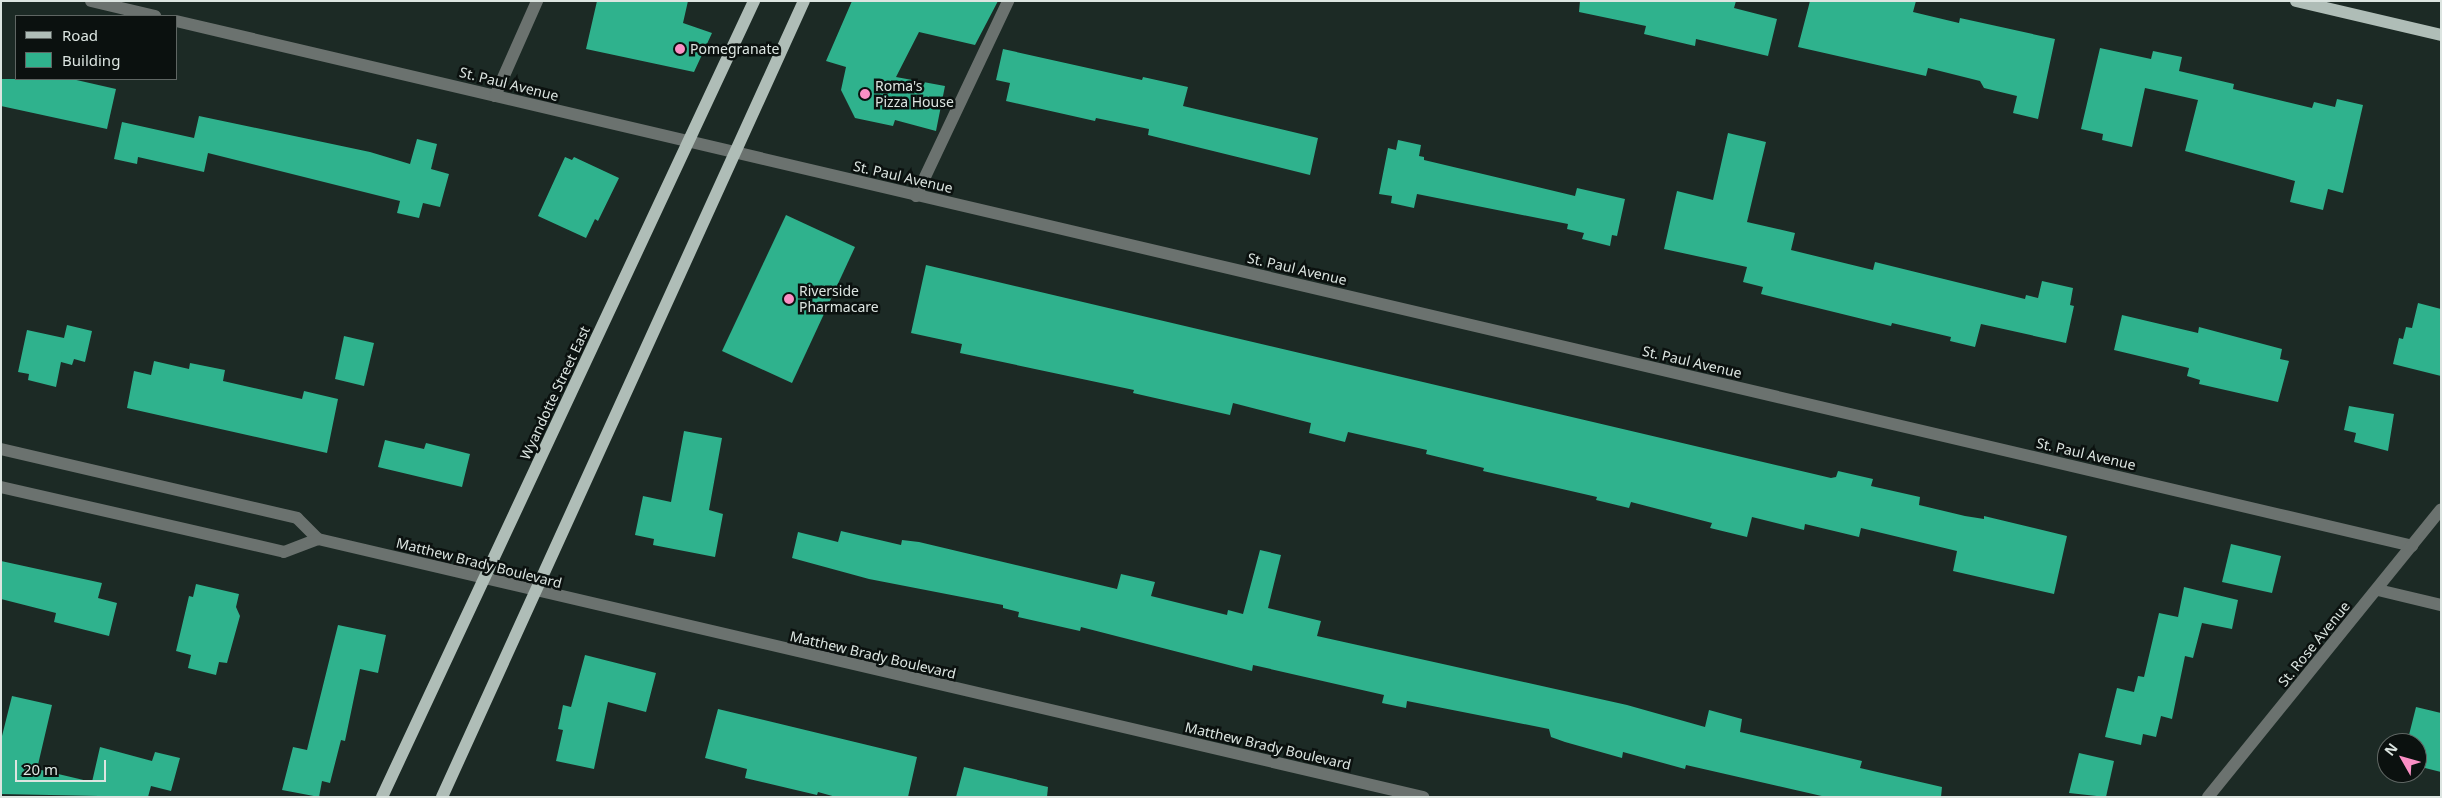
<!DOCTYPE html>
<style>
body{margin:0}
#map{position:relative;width:2442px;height:798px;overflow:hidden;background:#1c2a25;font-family:"Noto Sans",sans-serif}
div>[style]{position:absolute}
.building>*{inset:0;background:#2fb28d}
.minor>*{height:12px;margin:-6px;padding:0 6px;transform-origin:6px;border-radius:6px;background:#6b726f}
.major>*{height:12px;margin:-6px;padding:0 6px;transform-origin:6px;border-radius:6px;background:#afbdb7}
.dots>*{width:14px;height:14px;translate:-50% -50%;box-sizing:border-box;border:2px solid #0b110f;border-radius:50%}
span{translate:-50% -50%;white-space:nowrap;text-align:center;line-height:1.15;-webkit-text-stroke:5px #0b110f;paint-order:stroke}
.poi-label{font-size:14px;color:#dce5e1}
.left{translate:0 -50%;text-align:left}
.street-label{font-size:14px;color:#dce5e1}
.frame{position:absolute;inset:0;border:2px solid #dce5e1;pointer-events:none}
.legend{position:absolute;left:15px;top:15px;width:162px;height:65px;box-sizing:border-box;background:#0b110f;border:1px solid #5f6663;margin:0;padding:6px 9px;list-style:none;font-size:15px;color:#dce5e1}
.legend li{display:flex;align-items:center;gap:10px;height:25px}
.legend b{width:25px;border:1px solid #5f6663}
.north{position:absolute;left:2377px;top:733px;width:50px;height:50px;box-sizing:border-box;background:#0b110f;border:1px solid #5f6663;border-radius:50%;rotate:308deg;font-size:14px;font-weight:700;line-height:20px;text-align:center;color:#dce5e1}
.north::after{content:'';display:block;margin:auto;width:18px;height:22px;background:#fb8fc5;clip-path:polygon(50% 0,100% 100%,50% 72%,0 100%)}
.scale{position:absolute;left:15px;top:760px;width:91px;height:22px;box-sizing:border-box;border:2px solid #dce5e1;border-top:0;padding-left:6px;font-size:15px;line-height:18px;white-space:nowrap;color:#dce5e1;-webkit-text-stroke:4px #0b110f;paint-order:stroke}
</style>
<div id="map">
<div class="building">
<i style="clip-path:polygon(597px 1px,688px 1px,683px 23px,712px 33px,694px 72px,586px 49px)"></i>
<i style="clip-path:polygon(852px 1px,998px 1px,975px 45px,919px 32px,896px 77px,945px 86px,936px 131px,895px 120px,893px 126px,855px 118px,841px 90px,846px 67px,826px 61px)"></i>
<i style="clip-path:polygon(1580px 1px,1736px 1px,1734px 8px,1777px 19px,1768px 56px,1696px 39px,1695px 46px,1644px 34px,1646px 26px,1579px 12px)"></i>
<i style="clip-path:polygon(1810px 1px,1916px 1px,1913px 12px,1959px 23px,1960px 18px,2055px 39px,2038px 119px,2013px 113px,2017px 96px,1984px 88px,1980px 81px,1928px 68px,1926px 76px,1798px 47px)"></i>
<i style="clip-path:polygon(2100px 48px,2151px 59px,2153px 51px,2182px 57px,2179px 71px,2234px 84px,2233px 89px,2312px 108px,2314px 102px,2335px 107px,2337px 99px,2363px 105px,2343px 193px,2328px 189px,2323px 210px,2290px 202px,2295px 181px,2185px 151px,2198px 100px,2145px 88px,2132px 147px,2102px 140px,2103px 134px,2081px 129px)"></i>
<i style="clip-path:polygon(1003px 49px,1142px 80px,1143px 77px,1188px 87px,1183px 106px,1318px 138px,1310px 175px,1148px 135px,1149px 129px,1096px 118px,1095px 121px,1006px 101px,1010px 83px,996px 80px)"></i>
<i style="clip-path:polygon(1px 79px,72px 79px,116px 89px,107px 129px,1px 106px)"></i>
<i style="clip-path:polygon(199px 116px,370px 152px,410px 164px,417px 139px,437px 144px,431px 169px,449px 174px,440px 207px,423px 203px,419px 218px,397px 213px,400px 201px,208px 153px,204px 172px,138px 157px,137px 164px,114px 159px,122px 122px,194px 138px)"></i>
<i style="clip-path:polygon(1728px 133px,1766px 142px,1747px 222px,1795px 233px,1791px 250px,1873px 270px,1875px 262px,2025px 299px,2026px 295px,2038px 298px,2042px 281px,2073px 288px,2070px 305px,2074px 306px,2066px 343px,1981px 324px,1975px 347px,1950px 341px,1951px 337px,1892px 323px,1891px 326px,1761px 294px,1763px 287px,1743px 282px,1747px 267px,1664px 249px,1677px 191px,1713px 200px)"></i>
<i style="clip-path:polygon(1398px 140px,1421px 145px,1419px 156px,1424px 157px,1424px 160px,1575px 196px,1577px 188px,1625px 199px,1617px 236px,1612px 235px,1610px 246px,1582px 239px,1584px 233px,1567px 229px,1568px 224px,1417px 194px,1414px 208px,1391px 203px,1392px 196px,1379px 194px,1388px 148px,1396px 150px)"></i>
<i style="clip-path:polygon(565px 157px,572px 160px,574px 157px,619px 178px,598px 221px,595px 219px,586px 238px,538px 216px)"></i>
<i style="clip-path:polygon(786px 215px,855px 247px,792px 383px,722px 351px)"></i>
<i style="clip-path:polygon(926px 265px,1831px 478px,1836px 477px,1838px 471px,1873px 479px,1871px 486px,1920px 497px,1919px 505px,1965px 516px,1984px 519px,1984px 516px,2067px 536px,2054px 594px,1953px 571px,1957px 551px,1861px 528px,1859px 537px,1805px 524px,1804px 530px,1752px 517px,1747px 537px,1710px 528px,1712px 523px,1631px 502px,1629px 508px,1596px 500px,1597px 497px,1483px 471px,1484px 468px,1426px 454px,1427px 450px,1348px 432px,1345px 442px,1309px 433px,1311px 423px,1233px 403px,1230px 415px,1133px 393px,1134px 390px,960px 353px,962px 344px,911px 333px)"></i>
<i style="clip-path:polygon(2418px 303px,2441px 309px,2441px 376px,2393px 364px,2399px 338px,2403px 339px,2406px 327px,2412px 328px)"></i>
<i style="clip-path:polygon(2122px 315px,2198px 333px,2199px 327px,2282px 349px,2280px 359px,2289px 361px,2278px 402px,2199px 384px,2200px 380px,2187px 376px,2189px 368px,2114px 350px)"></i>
<i style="clip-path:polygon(67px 325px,92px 331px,85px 362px,74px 359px,72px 365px,61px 362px,56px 387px,28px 380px,29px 374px,18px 372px,27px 330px,64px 338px)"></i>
<i style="clip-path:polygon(344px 336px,374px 343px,364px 386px,335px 379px)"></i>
<i style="clip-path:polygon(154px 361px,189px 369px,190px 363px,225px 370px,223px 381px,302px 399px,304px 391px,338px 399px,327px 453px,127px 408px,134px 371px,151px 375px)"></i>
<i style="clip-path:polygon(2349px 406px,2394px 414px,2388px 451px,2354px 442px,2356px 433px,2344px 430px)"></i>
<i style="clip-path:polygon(684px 431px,722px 438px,709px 510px,723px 514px,715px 557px,653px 545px,654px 539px,635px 535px,643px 496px,671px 502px)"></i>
<i style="clip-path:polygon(385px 440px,424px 449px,426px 443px,470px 454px,462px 487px,378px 467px)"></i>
<i style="clip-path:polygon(841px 531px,901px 545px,902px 540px,919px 542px,1117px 589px,1121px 574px,1155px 582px,1151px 596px,1227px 615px,1228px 610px,1243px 614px,1260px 550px,1281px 555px,1268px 608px,1321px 621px,1317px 636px,1627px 705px,1705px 727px,1709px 710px,1742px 719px,1740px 732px,1862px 761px,1860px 768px,1942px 787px,1941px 797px,1826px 797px,1686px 765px,1685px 769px,1623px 752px,1622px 758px,1565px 742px,1551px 737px,1549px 729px,1407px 701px,1406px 708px,1382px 703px,1384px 695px,1253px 665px,1252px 671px,1081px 627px,1080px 631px,1018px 617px,1019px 612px,1003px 608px,1003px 605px,869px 579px,792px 558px,798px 532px,838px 542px)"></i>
<i style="clip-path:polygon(2231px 544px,2281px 556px,2272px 593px,2222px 582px)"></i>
<i style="clip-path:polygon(1px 561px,102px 583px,98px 598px,117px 603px,109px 636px,54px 622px,56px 613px,1px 599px)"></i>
<i style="clip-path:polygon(196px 584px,239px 594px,236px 607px,240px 616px,227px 663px,219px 662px,216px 675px,188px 668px,191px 655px,176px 651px,189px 596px,193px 597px)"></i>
<i style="clip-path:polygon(2184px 587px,2238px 600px,2232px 629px,2202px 623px,2193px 658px,2185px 656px,2172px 719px,2161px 716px,2156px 737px,2143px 734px,2141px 745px,2105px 737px,2117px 688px,2134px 692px,2138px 676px,2144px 677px,2159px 613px,2178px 617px)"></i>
<i style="clip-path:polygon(338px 625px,386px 635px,378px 673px,360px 669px,345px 741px,341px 740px,330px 783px,322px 781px,319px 797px,282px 790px,293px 747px,307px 750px)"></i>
<i style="clip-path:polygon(585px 655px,656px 673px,646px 712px,608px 702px,594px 769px,556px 761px,563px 730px,558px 729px,563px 705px,571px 707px)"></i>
<i style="clip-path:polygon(12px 696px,52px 705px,37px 769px,92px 782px,100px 747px,152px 761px,155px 752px,180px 758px,171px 791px,151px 786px,148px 797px,1px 794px,1px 740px)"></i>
<i style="clip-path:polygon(2416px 707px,2441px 713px,2441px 772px,2417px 766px,2417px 743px,2407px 743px)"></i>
<i style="clip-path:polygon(718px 709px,917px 757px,908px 797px,836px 797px,818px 792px,817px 795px,745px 778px,747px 769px,705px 758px)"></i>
<i style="clip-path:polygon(2079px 753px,2114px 761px,2106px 797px,2069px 793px)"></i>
<i style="clip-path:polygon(964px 767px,1048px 787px,1047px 797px,956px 797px)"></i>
</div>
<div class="minor">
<i style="left:91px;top:1px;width:66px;rotate:13.2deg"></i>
<i style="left:176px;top:21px;width:2297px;rotate:13.21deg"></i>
<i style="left:495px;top:96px;width:104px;rotate:-66.1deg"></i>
<i style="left:916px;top:196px;width:216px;rotate:-64.7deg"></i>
<i style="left:1px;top:449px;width:304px;rotate:13.1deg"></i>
<i style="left:297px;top:518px;width:30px;rotate:45deg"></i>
<i style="left:318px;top:539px;width:1135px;rotate:13.14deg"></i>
<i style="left:1px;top:487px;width:290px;rotate:12.9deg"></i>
<i style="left:284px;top:552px;width:36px;rotate:-21deg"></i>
<i style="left:2378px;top:590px;width:65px;rotate:13.4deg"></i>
<i style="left:2208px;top:797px;width:370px;rotate:-51deg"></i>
</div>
<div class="major">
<i style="left:2296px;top:1px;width:149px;rotate:13.2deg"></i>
<i style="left:382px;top:797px;width:879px;rotate:-64.95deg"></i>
<i style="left:442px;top:797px;width:874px;rotate:-65.55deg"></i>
</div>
<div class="dots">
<i style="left:680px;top:49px;background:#fb8fc5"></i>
<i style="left:865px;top:94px;background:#fb8fc5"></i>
<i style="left:789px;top:299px;background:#fb8fc5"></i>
</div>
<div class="poi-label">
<span class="left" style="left:690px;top:49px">Pomegranate</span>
<span class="left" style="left:875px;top:94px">Roma's<br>Pizza House</span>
<span class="left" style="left:799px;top:299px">Riverside<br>Pharmacare</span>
</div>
<div class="street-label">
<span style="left:509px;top:84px;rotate:14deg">St. Paul Avenue</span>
<span style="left:903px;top:177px;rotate:13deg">St. Paul Avenue</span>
<span style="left:1297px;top:269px;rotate:13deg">St. Paul Avenue</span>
<span style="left:1692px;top:362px;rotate:13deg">St. Paul Avenue</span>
<span style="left:555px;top:393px;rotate:-65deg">Wyandotte Street East</span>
<span style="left:2086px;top:454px;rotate:13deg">St. Paul Avenue</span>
<span style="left:479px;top:563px;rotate:14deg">Matthew Brady Boulevard</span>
<span style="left:2314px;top:644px;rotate:-51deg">St. Rose Avenue</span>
<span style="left:873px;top:655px;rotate:13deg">Matthew Brady Boulevard</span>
<span style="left:1268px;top:746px;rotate:13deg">Matthew Brady Boulevard</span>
</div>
<div class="frame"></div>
<ul class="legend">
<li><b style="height:6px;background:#afbdb7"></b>Road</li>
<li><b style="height:14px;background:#2fb28d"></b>Building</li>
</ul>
<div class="north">N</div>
<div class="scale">20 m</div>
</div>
